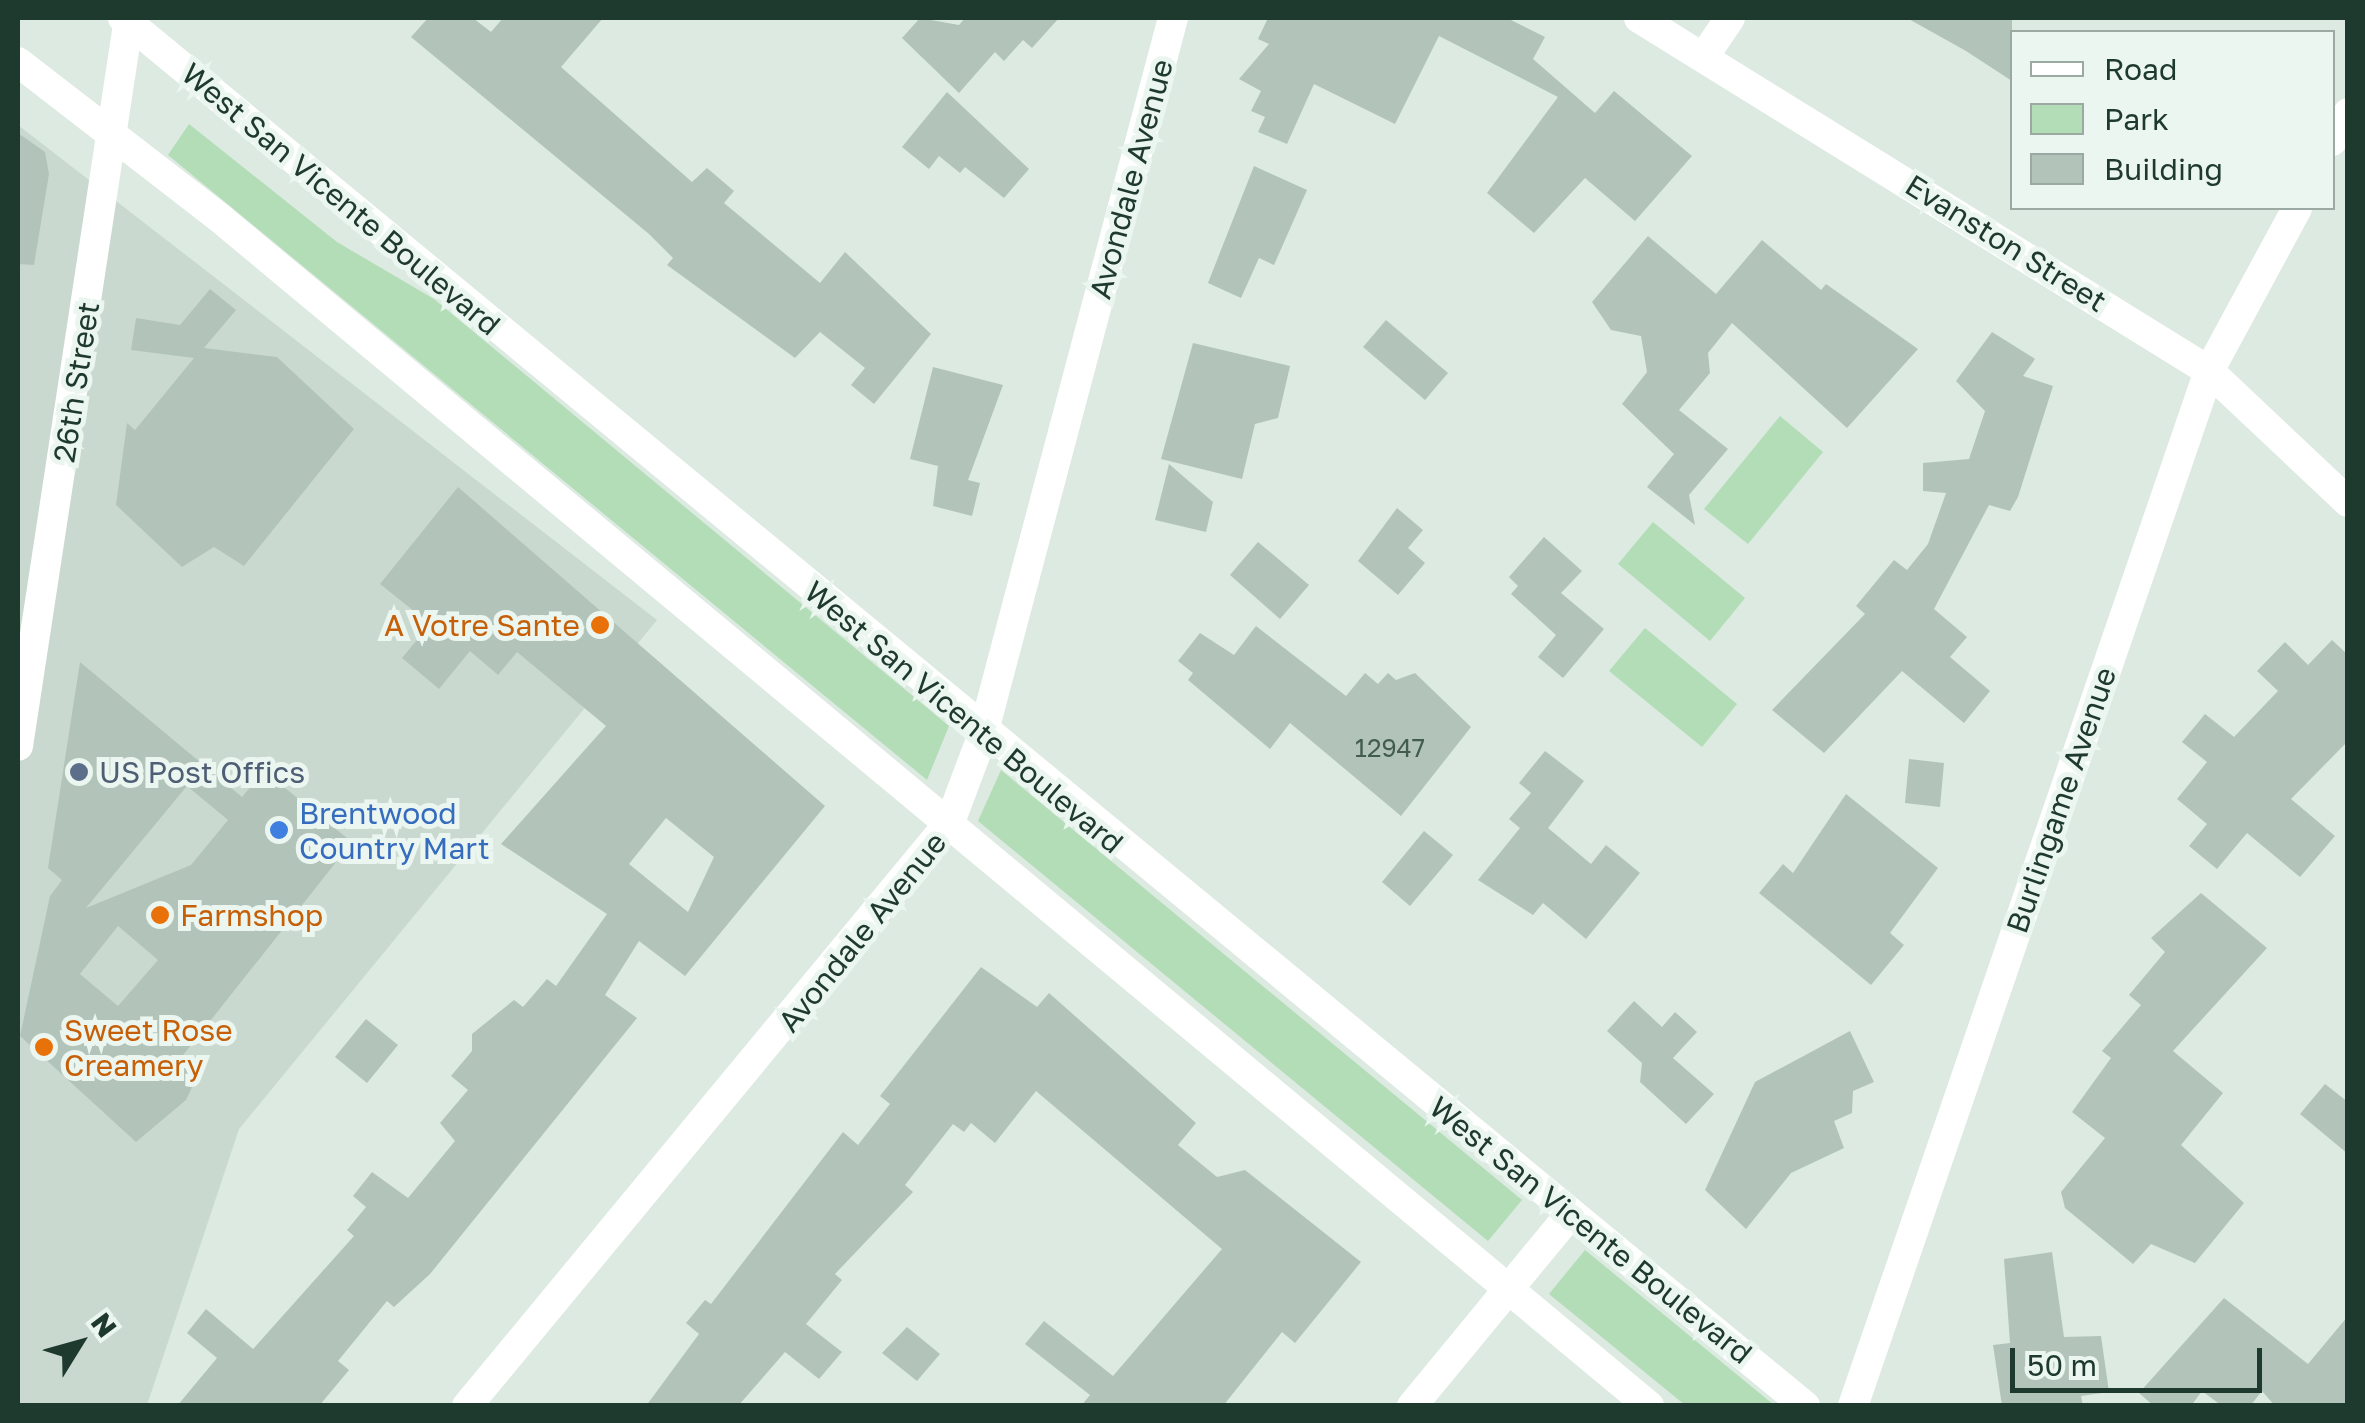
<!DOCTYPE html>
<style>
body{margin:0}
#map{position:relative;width:2365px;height:1423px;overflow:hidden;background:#dceae1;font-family:"Golos Text",sans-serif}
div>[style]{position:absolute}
.built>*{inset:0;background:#cad9d0}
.green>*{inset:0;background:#b3ddb7}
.building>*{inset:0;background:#b2c4b9}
.street>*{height:30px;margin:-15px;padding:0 15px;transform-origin:15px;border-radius:15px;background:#fff}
.secondary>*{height:30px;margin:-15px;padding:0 15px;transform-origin:15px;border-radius:15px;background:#fff}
.dots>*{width:28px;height:28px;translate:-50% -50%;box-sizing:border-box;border:5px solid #ecf6f0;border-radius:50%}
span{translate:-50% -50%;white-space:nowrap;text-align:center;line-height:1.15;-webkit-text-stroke:10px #ecf6f0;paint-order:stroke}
.number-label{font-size:25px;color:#435c50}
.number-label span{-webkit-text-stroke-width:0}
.street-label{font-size:30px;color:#1e392d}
.food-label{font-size:30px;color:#c56008}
.right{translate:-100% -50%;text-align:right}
.left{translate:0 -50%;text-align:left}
.service-label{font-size:30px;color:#4e5e75}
.shop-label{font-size:30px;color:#366cbe}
.frame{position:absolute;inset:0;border:20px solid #1e392d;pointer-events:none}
.legend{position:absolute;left:2010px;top:30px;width:325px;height:180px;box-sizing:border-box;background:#ecf6f0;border:2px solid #9aaaa2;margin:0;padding:12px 18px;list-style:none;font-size:30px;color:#1e392d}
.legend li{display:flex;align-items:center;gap:20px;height:50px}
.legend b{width:50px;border:2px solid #9aaaa2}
.north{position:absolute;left:30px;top:1293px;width:100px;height:100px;-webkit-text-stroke:8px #ecf6f0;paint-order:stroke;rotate:53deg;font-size:28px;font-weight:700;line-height:40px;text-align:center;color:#1e392d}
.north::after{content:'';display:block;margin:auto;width:35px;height:45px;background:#1e392d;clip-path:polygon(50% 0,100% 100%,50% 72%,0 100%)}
.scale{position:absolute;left:2010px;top:1348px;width:252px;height:45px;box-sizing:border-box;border:5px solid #1e392d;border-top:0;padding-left:12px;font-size:30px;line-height:35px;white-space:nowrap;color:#1e392d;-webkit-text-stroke:8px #ecf6f0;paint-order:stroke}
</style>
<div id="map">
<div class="built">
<i style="clip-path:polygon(18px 125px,657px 620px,239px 1129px,147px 1405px,18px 1405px)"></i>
</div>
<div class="green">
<i style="clip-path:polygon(189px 124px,337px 242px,434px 299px,949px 726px,927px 780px,168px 155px)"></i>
<i style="clip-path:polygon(1780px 416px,1823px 452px,1748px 544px,1704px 509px)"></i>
<i style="clip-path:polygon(1653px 522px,1745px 598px,1710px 641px,1618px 564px)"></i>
<i style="clip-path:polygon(1645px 628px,1737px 704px,1702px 747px,1609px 671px)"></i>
<i style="clip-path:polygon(1001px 770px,1522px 1200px,1488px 1241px,978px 821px)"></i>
<i style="clip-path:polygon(1585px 1250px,1774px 1405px,1685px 1405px,1549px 1294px)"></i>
</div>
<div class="building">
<i style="clip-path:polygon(428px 18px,473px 18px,491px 32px,503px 18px,603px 18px,561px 67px,692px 182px,707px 168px,734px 191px,724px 203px,820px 283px,845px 252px,931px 334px,874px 404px,851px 385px,865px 368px,820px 332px,795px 358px,667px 265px,673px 258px,649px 234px,411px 37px)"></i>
<i style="clip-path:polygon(920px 18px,959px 25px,965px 18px,1059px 18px,1032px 48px,1023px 40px,1004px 61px,995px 52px,959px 93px,902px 38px)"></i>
<i style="clip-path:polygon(1268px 18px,1507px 18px,1545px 37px,1533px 59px,1595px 113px,1614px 91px,1692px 156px,1635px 221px,1585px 178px,1534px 233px,1487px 193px,1558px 97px,1439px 36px,1395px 124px,1314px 84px,1287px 144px,1258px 132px,1265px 117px,1251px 111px,1261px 91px,1239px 79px,1269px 44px,1258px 39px)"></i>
<i style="clip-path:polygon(1907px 18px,2012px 18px,2012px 81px,1966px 51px)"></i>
<i style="clip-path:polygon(947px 92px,1029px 169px,1004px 198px,965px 167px,960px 173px,939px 156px,929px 169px,902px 147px)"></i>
<i style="clip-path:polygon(18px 133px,45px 152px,49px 174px,34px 265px,18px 264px)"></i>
<i style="clip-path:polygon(1254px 166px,1307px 190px,1274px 265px,1259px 258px,1241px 298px,1208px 283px)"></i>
<i style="clip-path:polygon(1648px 236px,1716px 294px,1762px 240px,1821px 290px,1826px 284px,1918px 349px,1847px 428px,1732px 323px,1708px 353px,1710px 373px,1679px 410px,1728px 449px,1689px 495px,1695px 525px,1647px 487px,1674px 454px,1622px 404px,1647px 372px,1641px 336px,1611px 330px,1592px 302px)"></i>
<i style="clip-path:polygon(210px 289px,236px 310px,204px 348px,277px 357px,354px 429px,244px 566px,214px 547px,182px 567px,116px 505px,127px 423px,135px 430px,194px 358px,131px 350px,136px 318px,180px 325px)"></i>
<i style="clip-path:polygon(1386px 320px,1448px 373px,1425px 400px,1363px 347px)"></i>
<i style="clip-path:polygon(1992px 332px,2035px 359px,2023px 376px,2053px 386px,2018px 497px,2010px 511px,1989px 505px,1934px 609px,1967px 637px,1950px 657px,1990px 691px,1964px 723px,1902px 671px,1824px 753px,1772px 710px,1865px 614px,1856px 606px,1894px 560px,1907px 570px,1928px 544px,1946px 493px,1923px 491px,1923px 463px,1969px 459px,1985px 411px,1956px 381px)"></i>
<i style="clip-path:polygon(1193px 343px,1290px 366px,1278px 418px,1255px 424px,1242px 479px,1161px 459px)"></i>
<i style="clip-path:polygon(933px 367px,1003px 385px,968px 480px,980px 483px,972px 516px,933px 506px,938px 466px,910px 459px)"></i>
<i style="clip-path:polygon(1169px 464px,1213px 502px,1206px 532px,1155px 520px)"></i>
<i style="clip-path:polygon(evenodd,458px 487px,825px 806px,685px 976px,639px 941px,605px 995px,637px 1018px,430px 1274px,394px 1307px,387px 1301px,338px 1361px,349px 1370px,319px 1406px,177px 1406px,217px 1358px,187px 1333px,206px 1309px,253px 1349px,354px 1236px,347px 1230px,366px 1207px,353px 1196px,372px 1172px,408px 1198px,455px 1141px,440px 1123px,468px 1090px,451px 1076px,472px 1051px,472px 1034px,514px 1000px,523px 1007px,547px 979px,556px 986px,607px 914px,501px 844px,606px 726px,517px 652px,498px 675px,470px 651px,439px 689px,402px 658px,430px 624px,380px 584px,458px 487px,666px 818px,714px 857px,688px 912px,629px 864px,666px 818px)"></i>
<i style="clip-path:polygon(1397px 508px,1423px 530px,1408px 548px,1425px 563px,1398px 595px,1358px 561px)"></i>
<i style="clip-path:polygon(1544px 537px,1582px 571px,1561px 593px,1604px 629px,1563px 678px,1538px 657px,1556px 635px,1511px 594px,1518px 586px,1509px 577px)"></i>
<i style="clip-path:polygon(1258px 542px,1309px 585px,1280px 619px,1230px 575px)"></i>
<i style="clip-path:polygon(1256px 626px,1346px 696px,1365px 673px,1378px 684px,1388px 673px,1396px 680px,1415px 673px,1471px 727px,1401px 816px,1290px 723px,1270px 749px,1188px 680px,1193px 673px,1178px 661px,1200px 633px,1234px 655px)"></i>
<i style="clip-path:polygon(2332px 640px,2348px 655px,2348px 741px,2291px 799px,2335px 836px,2300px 877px,2247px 833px,2217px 869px,2189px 846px,2207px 824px,2177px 799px,2207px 762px,2182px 742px,2205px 714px,2234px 737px,2278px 691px,2257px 671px,2285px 642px,2308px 665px)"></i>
<i style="clip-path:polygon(evenodd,80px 662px,242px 797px,264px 771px,352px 842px,180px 1059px,198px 1075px,186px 1100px,136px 1142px,20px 1036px,50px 896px,62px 880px,48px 868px,80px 662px,187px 786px,228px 820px,191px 865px,86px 908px,187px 786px,80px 662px,118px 926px,158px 960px,118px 1006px,80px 974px,118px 926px)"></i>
<i style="clip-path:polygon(1545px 751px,1584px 781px,1548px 828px,1591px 864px,1606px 845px,1640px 873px,1586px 939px,1543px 903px,1533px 915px,1478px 880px,1520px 828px,1509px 819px,1531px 793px,1519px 783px)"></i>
<i style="clip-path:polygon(1909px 759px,1944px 763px,1940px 807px,1905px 803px)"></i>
<i style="clip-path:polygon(1846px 794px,1938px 868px,1890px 933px,1904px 945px,1871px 985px,1759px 893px,1783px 864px,1793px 873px)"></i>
<i style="clip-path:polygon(1424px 831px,1453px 855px,1410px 906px,1382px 882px)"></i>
<i style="clip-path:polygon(2201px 893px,2267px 948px,2173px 1051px,2223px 1093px,2181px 1145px,2244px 1203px,2195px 1263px,2151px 1244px,2133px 1264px,2065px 1208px,2061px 1192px,2105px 1138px,2072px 1112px,2111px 1058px,2102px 1051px,2141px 1005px,2129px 995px,2165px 952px,2151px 938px)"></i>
<i style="clip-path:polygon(981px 967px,1037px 1007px,1049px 993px,1075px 1016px,1196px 1123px,1178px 1145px,1217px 1177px,1245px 1170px,1361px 1262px,1295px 1343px,1282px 1332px,1223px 1406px,1081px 1406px,1090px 1395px,1025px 1344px,1044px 1321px,1113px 1376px,1222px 1249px,1036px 1091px,995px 1143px,971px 1123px,964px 1132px,953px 1124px,905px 1185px,913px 1192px,835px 1274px,842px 1280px,806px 1324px,842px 1352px,819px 1379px,785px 1352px,738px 1406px,646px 1406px,699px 1334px,686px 1323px,705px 1300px,711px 1304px,843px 1132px,858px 1145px,890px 1104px,880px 1096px)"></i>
<i style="clip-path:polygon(1634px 1001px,1662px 1027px,1675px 1012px,1697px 1032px,1673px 1058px,1714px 1094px,1686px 1124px,1640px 1082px,1642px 1063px,1607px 1031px)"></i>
<i style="clip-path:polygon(366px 1019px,398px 1045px,367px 1083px,335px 1057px)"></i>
<i style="clip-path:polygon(1850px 1031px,1874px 1082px,1853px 1091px,1852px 1113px,1834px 1121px,1844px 1148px,1791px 1173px,1746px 1229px,1705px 1190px,1755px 1082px)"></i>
<i style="clip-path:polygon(2325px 1084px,2348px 1102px,2348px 1154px,2300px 1114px)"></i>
<i style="clip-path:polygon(2052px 1252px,2064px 1337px,2101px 1336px,2109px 1392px,2081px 1396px,2083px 1406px,2002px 1406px,1993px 1345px,2010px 1343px,2004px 1259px)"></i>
<i style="clip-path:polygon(2224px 1298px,2308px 1364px,2348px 1316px,2348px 1406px,2275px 1406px,2262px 1391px,2250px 1406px,2222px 1406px,2202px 1391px,2191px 1406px,2154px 1406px,2139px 1393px)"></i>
<i style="clip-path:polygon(907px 1327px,940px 1354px,917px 1381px,882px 1353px)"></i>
</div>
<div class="street">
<i style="left:1639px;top:18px;width:670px;rotate:31.77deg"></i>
<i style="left:2209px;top:371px;width:191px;rotate:43.3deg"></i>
<i style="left:1707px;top:52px;width:41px;rotate:-55.9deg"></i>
<i style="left:2332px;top:141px;width:32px;rotate:-60deg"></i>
<i style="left:467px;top:1406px;width:758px;rotate:-50.41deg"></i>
<i style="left:950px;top:822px;width:94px;rotate:-69.4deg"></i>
<i style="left:983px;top:734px;width:741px;rotate:-75.14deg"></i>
<i style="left:1412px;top:1406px;width:250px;rotate:-50.5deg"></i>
<i style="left:1853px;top:1406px;width:1095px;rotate:-71.02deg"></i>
<i style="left:2209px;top:371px;width:185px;rotate:-61.6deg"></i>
</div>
<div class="secondary">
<i style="left:123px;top:18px;width:2181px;rotate:39.53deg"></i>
<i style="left:18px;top:62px;width:257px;rotate:37.7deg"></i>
<i style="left:221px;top:219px;width:1857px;rotate:39.73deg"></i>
<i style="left:18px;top:746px;width:736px;rotate:-81.33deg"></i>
</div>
<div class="dots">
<i style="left:600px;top:625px;background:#e8710a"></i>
<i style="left:79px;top:772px;background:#5c6f8a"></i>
<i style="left:279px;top:830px;background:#3f7fe0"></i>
<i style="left:160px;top:915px;background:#e8710a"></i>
<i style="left:44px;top:1047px;background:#e8710a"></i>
</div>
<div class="number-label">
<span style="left:1390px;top:748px">12947</span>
</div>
<div class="street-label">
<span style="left:1131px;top:179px;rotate:-75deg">Avondale Avenue</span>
<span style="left:341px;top:199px;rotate:40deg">West San Vicente Boulevard</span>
<span style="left:2006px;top:243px;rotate:32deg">Evanston Street</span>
<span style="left:76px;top:382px;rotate:-81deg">26th Street</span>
<span style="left:964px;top:717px;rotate:40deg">West San Vicente Boulevard</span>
<span style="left:2061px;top:800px;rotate:-71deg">Burlingame Avenue</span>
<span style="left:862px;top:932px;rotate:-51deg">Avondale Avenue</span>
<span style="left:1591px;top:1230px;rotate:39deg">West San Vicente Boulevard</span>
</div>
<div class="food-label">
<span class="right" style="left:580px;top:625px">A Votre Sante</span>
<span class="left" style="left:180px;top:915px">Farmshop</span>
<span class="left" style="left:64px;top:1047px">Sweet Rose<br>Creamery</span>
</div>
<div class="service-label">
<span class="left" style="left:99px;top:772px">US Post Offics</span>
</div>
<div class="shop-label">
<span class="left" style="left:299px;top:830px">Brentwood<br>Country Mart</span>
</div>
<div class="frame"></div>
<ul class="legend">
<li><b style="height:12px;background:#fff"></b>Road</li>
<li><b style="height:28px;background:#b3ddb7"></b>Park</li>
<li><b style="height:28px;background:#b2c4b9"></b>Building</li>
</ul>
<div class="north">N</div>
<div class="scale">50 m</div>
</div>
